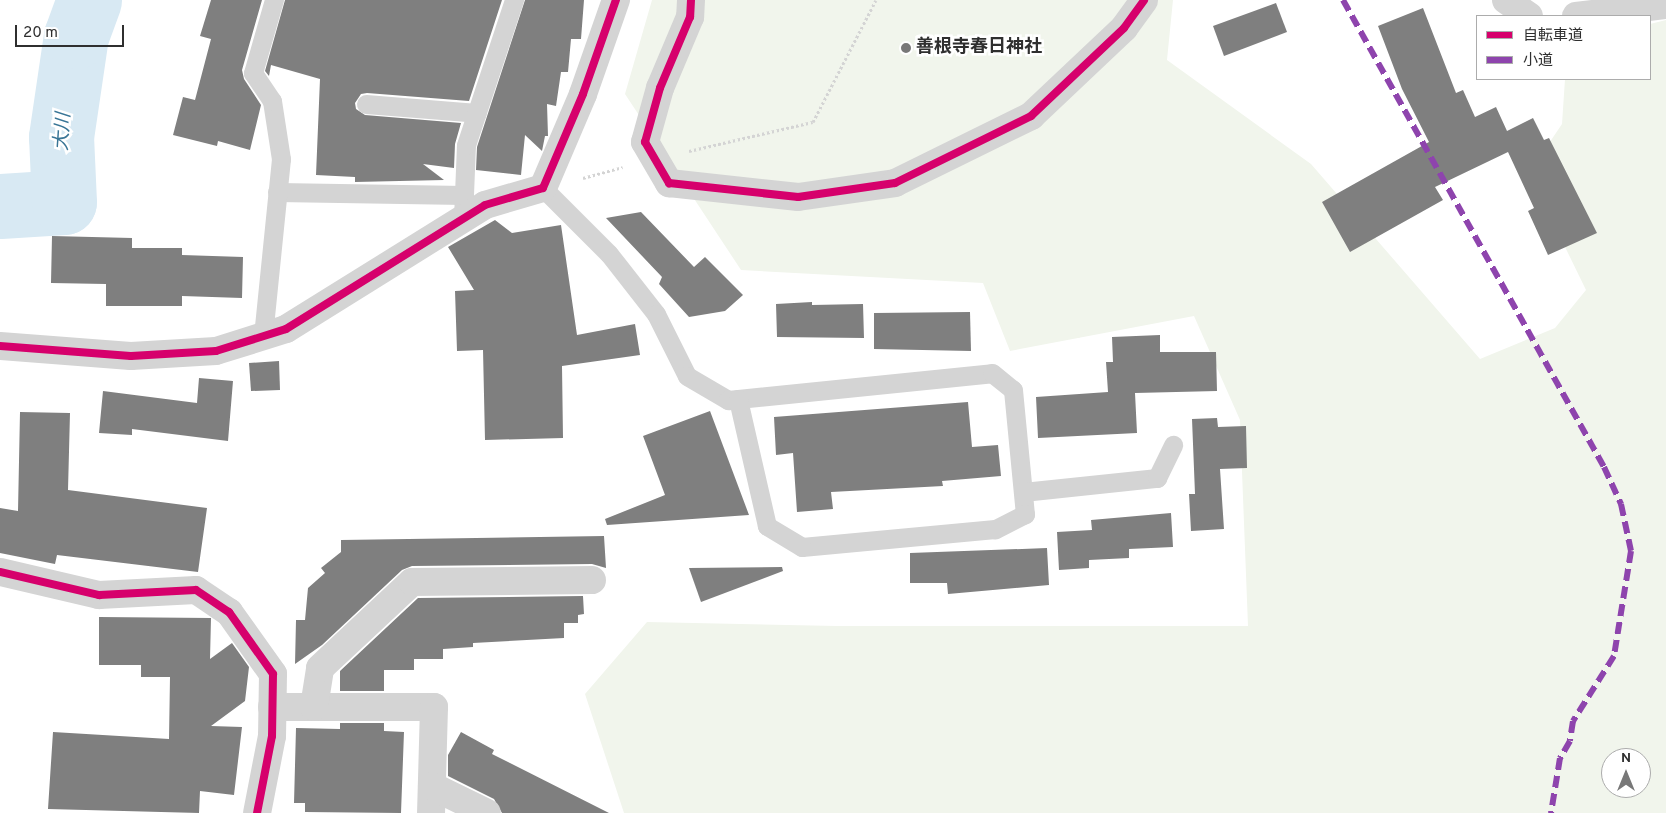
<!DOCTYPE html>
<meta charset="utf-8">
<style>
body{margin:0}
#map{position:relative;width:1666px;height:813px;overflow:hidden;background:#fff;font-family:Overpass,"Noto Sans JP",sans-serif}
div>[style]{position:absolute}
.green>*{inset:0;background:#f1f5ec}
.river>*{height:65px;margin:-32.5px;padding:0 32.5px;transform-origin:32.5px;border-radius:32.5px;background:#d8e9f3}
.building>*{inset:0;background:#7f7f7f}
.path>*{height:3px;margin-top:-1.5px;transform-origin:0;background:repeating-linear-gradient(90deg,#d4d4d4 0 2.5px,transparent 0 5px)}
.lane>*{height:19px;margin:-9.5px;padding:0 9.5px;transform-origin:9.5px;border-radius:9.5px;background:#d4d4d4}
.street>*{height:28px;margin:-14px;padding:0 14px;transform-origin:14px;border-radius:14px;background:#d4d4d4}
.quiet>*{height:6px;margin-top:-3px;transform-origin:0;background:repeating-linear-gradient(90deg,#8e44ad 0 12px,transparent 0 18px)}
.cycleway>*{height:8px;margin:-4px;padding:0 4px;transform-origin:4px;border-radius:4px;background:#d6006c}
.dots>*{width:14px;height:14px;translate:-50% -50%;box-sizing:border-box;border:2px solid #fff;border-radius:50%}
span{translate:-50% -50%;white-space:nowrap;text-align:center;line-height:1.15;-webkit-text-stroke:5px #fff;paint-order:stroke}
.poi-label{font-size:18px;color:#2f2f2f;font-weight:700}
.left{translate:0 -50%;text-align:left}
.water-label{font-size:19px;color:#387596;font-style:italic}
.legend{position:absolute;left:1476px;top:15px;width:175px;height:65px;box-sizing:border-box;background:#fff;border:1px solid #acacac;margin:0;padding:6px 9px;list-style:none;font-size:15px;color:#2f2f2f}
.legend li{display:flex;align-items:center;gap:10px;height:25px}
.legend b{width:25px;border:1px solid #acacac}
.north{position:absolute;left:1601px;top:748px;width:50px;height:50px;box-sizing:border-box;background:#fff;border:1px solid #acacac;border-radius:50%;rotate:0deg;font-size:14px;font-weight:700;line-height:20px;text-align:center;color:#2f2f2f}
.north::after{content:'';display:block;margin:auto;width:18px;height:22px;background:#787878;clip-path:polygon(50% 0,100% 100%,50% 72%,0 100%)}
.scale{position:absolute;left:15px;top:25px;width:109px;height:22px;box-sizing:border-box;border:2px solid #2f2f2f;border-top:0;padding-left:6px;font-size:15px;line-height:18px;white-space:nowrap;color:#2f2f2f;-webkit-text-stroke:4px #fff;paint-order:stroke}
</style>
<div id="map">
<div class="green">
<i style="clip-path:polygon(evenodd,652px 0,1173px 0,1167px 60px,1311px 164px,1480px 359px,1555px 328px,1586px 290px,1529px 173px,1562px 124px,1565px 79px,1650px 79px,1650px 24px,1666px 20px,1666px 813px,624px 813px,585px 694px,647px 622px,837px 626px,1248px 626px,1240px 420px,1194px 316px,1010px 351px,983px 283px,741px 270px,625px 94px,652px 0,1611px 758px,1641px 758px,1641px 788px,1611px 788px,1611px 758px)"></i>
</div>
<div class="river">
<i style="left:0;top:206px;width:64px;rotate:-3.6deg"></i>
<i style="left:64px;top:202px;width:65px;rotate:-92.6deg"></i>
<i style="left:61px;top:137px;width:102px;rotate:-81.6deg"></i>
<i style="left:76px;top:36px;width:38px;rotate:-70deg"></i>
</div>
<div class="building">
<i style="clip-path:polygon(211px 0,262px 0,242px 70px,244px 79px,261px 105px,250px 150px,218px 141px,217px 146px,173px 135px,183px 97px,195px 100px,211px 39px,200px 36px)"></i>
<i style="clip-path:polygon(285px 0,502px 0,469px 101px,367px 93px,361px 94px,355px 103px,356px 109px,365px 115px,461px 123px,455px 144px,454px 168px,423px 164px,444px 180px,355px 182px,355px 177px,316px 175px,320px 79px,271px 65px,269px 76px,265px 71px)"></i>
<i style="clip-path:polygon(525px 0,584px 0,581px 39px,571px 39px,568px 72px,561px 72px,556px 106px,547px 104px,548px 136px,545px 136px,542px 151px,525px 135px,521px 175px,476px 170px,477px 147px)"></i>
<i style="clip-path:polygon(1276px 3px,1287px 32px,1224px 56px,1213px 26px)"></i>
<i style="clip-path:polygon(1423px 8px,1456px 93px,1463px 90px,1475px 117px,1496px 107px,1507px 131px,1533px 118px,1544px 140px,1549px 138px,1597px 233px,1548px 255px,1528px 211px,1534px 208px,1508px 152px,1435px 187px,1443px 200px,1350px 252px,1322px 202px,1429px 142px,1402px 89px,1378px 26px)"></i>
<i style="clip-path:polygon(641px 212px,694px 267px,705px 257px,743px 295px,725px 311px,689px 317px,659px 284px,662px 277px,606px 218px)"></i>
<i style="clip-path:polygon(495px 220px,512px 233px,561px 225px,577px 335px,635px 324px,640px 355px,562px 366px,563px 438px,485px 440px,483px 350px,457px 351px,455px 291px,474px 290px,448px 247px)"></i>
<i style="clip-path:polygon(52px 236px,132px 238px,132px 248px,182px 248px,182px 255px,243px 257px,242px 298px,182px 296px,182px 306px,106px 306px,106px 284px,51px 283px)"></i>
<i style="clip-path:polygon(812px 302px,812px 305px,863px 304px,864px 338px,777px 337px,776px 304px)"></i>
<i style="clip-path:polygon(970px 312px,971px 351px,874px 349px,874px 313px)"></i>
<i style="clip-path:polygon(1160px 335px,1160px 352px,1216px 352px,1217px 391px,1135px 393px,1137px 433px,1038px 438px,1036px 397px,1108px 392px,1106px 362px,1113px 362px,1112px 337px)"></i>
<i style="clip-path:polygon(279px 361px,280px 390px,251px 391px,249px 363px)"></i>
<i style="clip-path:polygon(199px 378px,233px 381px,228px 441px,132px 429px,132px 435px,99px 433px,103px 391px,197px 403px)"></i>
<i style="clip-path:polygon(968px 402px,972px 447px,998px 445px,1001px 476px,942px 481px,943px 486px,831px 492px,833px 509px,797px 512px,793px 453px,776px 455px,774px 417px)"></i>
<i style="clip-path:polygon(710px 411px,749px 515px,607px 525px,605px 519px,665px 495px,643px 436px)"></i>
<i style="clip-path:polygon(20px 412px,70px 413px,68px 490px,207px 508px,198px 572px,57px 555px,55px 564px,0 553px,0 508px,18px 511px)"></i>
<i style="clip-path:polygon(1217px 418px,1218px 427px,1246px 426px,1247px 468px,1220px 469px,1224px 529px,1191px 531px,1189px 494px,1195px 494px,1192px 419px)"></i>
<i style="clip-path:polygon(1171px 513px,1173px 547px,1129px 549px,1129px 558px,1089px 560px,1089px 568px,1059px 570px,1057px 532px,1092px 530px,1091px 520px)"></i>
<i style="clip-path:polygon(604px 536px,606px 568px,592px 564px,412px 566px,402px 570px,322px 645px,295px 664px,296px 620px,305px 620px,308px 588px,325px 573px,321px 568px,341px 552px,341px 540px)"></i>
<i style="clip-path:polygon(1047px 548px,1049px 585px,948px 594px,947px 583px,910px 583px,910px 553px)"></i>
<i style="clip-path:polygon(782px 567px,783px 571px,701px 602px,689px 568px)"></i>
<i style="clip-path:polygon(583px 596px,584px 614px,578px 615px,578px 623px,564px 623px,564px 638px,473px 643px,473px 647px,443px 649px,443px 659px,414px 659px,414px 670px,384px 670px,384px 691px,340px 691px,340px 671px,418px 598px)"></i>
<i style="clip-path:polygon(99px 617px,211px 618px,210px 659px,232px 643px,249px 667px,245px 701px,211px 726px,242px 727px,234px 795px,200px 791px,199px 813px,48px 809px,53px 732px,169px 739px,170px 677px,141px 677px,141px 665px,99px 665px)"></i>
<i style="clip-path:polygon(340px 723px,384px 723px,384px 731px,404px 732px,401px 813px,305px 812px,305px 803px,294px 803px,296px 728px,340px 729px)"></i>
<i style="clip-path:polygon(461px 732px,494px 750px,492px 754px,609px 813px,502px 813px,494px 799px,448px 776px,448px 755px)"></i>
</div>
<div class="path">
<i style="left:689px;top:151px;width:127px;rotate:-13.2deg"></i>
<i style="left:813px;top:122px;width:137px;rotate:-62.7deg"></i>
<i style="left:583px;top:178px;width:41px;rotate:-15.4deg"></i>
</div>
<div class="lane">
<i style="left:366px;top:104px;width:111px;rotate:4.6deg"></i>
<i style="left:543px;top:188px;width:93px;rotate:45deg"></i>
<i style="left:609px;top:254px;width:76px;rotate:51.9deg"></i>
<i style="left:656px;top:314px;width:69px;rotate:63.4deg"></i>
<i style="left:687px;top:376px;width:48px;rotate:30.3deg"></i>
<i style="left:728px;top:400px;width:10px;rotate:-6deg"></i>
<i style="left:738px;top:399px;width:255px;rotate:-5.8deg"></i>
<i style="left:992px;top:373px;width:27px;rotate:39deg"></i>
<i style="left:1013px;top:390px;width:125px;rotate:84.5deg"></i>
<i style="left:1025px;top:514px;width:34px;rotate:153deg"></i>
<i style="left:995px;top:529px;width:194px;rotate:174.7deg"></i>
<i style="left:802px;top:547px;width:41px;rotate:-149deg"></i>
<i style="left:767px;top:526px;width:130px;rotate:-102.9deg"></i>
<i style="left:277px;top:192px;width:187px;rotate:0.9deg"></i>
<i style="left:463px;top:219px;width:74px;rotate:-87.7deg"></i>
<i style="left:466px;top:145px;width:153px;rotate:-71.7deg"></i>
<i style="left:263px;top:336px;width:178px;rotate:-84.2deg"></i>
<i style="left:281px;top:159px;width:59px;rotate:-98.8deg"></i>
<i style="left:272px;top:101px;width:34px;rotate:-124deg"></i>
<i style="left:253px;top:73px;width:76px;rotate:-74deg"></i>
<i style="left:1023px;top:492px;width:135px;rotate:-6deg"></i>
<i style="left:1157px;top:478px;width:37px;rotate:-64deg"></i>
</div>
<div class="street">
<i style="left:691px;top:0;width:17px;rotate:93deg"></i>
<i style="left:690px;top:17px;width:77px;rotate:112.9deg"></i>
<i style="left:660px;top:88px;width:56px;rotate:105.5deg"></i>
<i style="left:645px;top:142px;width:48px;rotate:59.7deg"></i>
<i style="left:669px;top:183px;width:130px;rotate:6.2deg"></i>
<i style="left:798px;top:197px;width:98px;rotate:-8.2deg"></i>
<i style="left:895px;top:183px;width:152px;rotate:-26.2deg"></i>
<i style="left:1031px;top:116px;width:128px;rotate:-43.4deg"></i>
<i style="left:1124px;top:28px;width:34px;rotate:-54deg"></i>
<i style="left:1506px;top:0;width:28px;rotate:35deg"></i>
<i style="left:1576px;top:16px;width:91px;rotate:-7deg"></i>
<i style="left:0;top:346px;width:131px;rotate:4.4deg"></i>
<i style="left:131px;top:356px;width:85px;rotate:-3.4deg"></i>
<i style="left:216px;top:351px;width:73px;rotate:-17.4deg"></i>
<i style="left:286px;top:329px;width:234px;rotate:-31.9deg"></i>
<i style="left:485px;top:205px;width:60px;rotate:-16.3deg"></i>
<i style="left:543px;top:188px;width:102px;rotate:-66.9deg"></i>
<i style="left:583px;top:94px;width:100px;rotate:-70.7deg"></i>
<i style="left:0;top:572px;width:102px;rotate:13.1deg"></i>
<i style="left:99px;top:595px;width:97px;rotate:-3deg"></i>
<i style="left:196px;top:590px;width:40px;rotate:34deg"></i>
<i style="left:229px;top:612px;width:76px;rotate:54.6deg"></i>
<i style="left:273px;top:674px;width:62px;rotate:90.9deg"></i>
<i style="left:272px;top:736px;width:78px;rotate:101deg"></i>
<i style="left:272px;top:707px;width:162px"></i>
<i style="left:434px;top:707px;width:106px;rotate:91.6deg"></i>
<i style="left:314px;top:707px;width:39px;rotate:-81deg"></i>
<i style="left:320px;top:668px;width:126px;rotate:-43.1deg"></i>
<i style="left:412px;top:582px;width:180px;rotate:-0.6deg"></i>
<i style="left:432px;top:786px;width:61px;rotate:26.1deg"></i>
</div>
<div class="quiet">
<i style="left:1343px;top:0;width:535px;rotate:60.8deg"></i>
<i style="left:1604px;top:467px;width:41px;rotate:65.3deg"></i>
<i style="left:1621px;top:504px;width:48px;rotate:78deg"></i>
<i style="left:1631px;top:551px;width:106px;rotate:99.2deg"></i>
<i style="left:1614px;top:656px;width:77px;rotate:122.2deg"></i>
<i style="left:1573px;top:721px;width:20px;rotate:99deg"></i>
<i style="left:1570px;top:741px;width:20px;rotate:120deg"></i>
<i style="left:1560px;top:758px;width:56px;rotate:99.3deg"></i>
</div>
<div class="cycleway">
<i style="left:691px;top:0;width:17px;rotate:93deg"></i>
<i style="left:690px;top:17px;width:77px;rotate:112.9deg"></i>
<i style="left:660px;top:88px;width:56px;rotate:105.5deg"></i>
<i style="left:645px;top:142px;width:48px;rotate:59.7deg"></i>
<i style="left:669px;top:183px;width:130px;rotate:6.2deg"></i>
<i style="left:798px;top:197px;width:98px;rotate:-8.2deg"></i>
<i style="left:895px;top:183px;width:152px;rotate:-26.2deg"></i>
<i style="left:1031px;top:116px;width:128px;rotate:-43.4deg"></i>
<i style="left:1124px;top:28px;width:34px;rotate:-54deg"></i>
<i style="left:0;top:346px;width:131px;rotate:4.4deg"></i>
<i style="left:131px;top:356px;width:85px;rotate:-3.4deg"></i>
<i style="left:216px;top:351px;width:73px;rotate:-17.4deg"></i>
<i style="left:286px;top:329px;width:234px;rotate:-31.9deg"></i>
<i style="left:485px;top:205px;width:60px;rotate:-16.3deg"></i>
<i style="left:543px;top:188px;width:102px;rotate:-66.9deg"></i>
<i style="left:583px;top:94px;width:100px;rotate:-70.7deg"></i>
<i style="left:0;top:572px;width:102px;rotate:13.1deg"></i>
<i style="left:99px;top:595px;width:97px;rotate:-3deg"></i>
<i style="left:196px;top:590px;width:40px;rotate:34deg"></i>
<i style="left:229px;top:612px;width:76px;rotate:54.6deg"></i>
<i style="left:273px;top:674px;width:62px;rotate:90.9deg"></i>
<i style="left:272px;top:736px;width:78px;rotate:101deg"></i>
</div>
<div class="dots">
<i style="left:906px;top:48px;background:#787878"></i>
</div>
<div class="poi-label">
<span class="left" style="left:916px;top:48px">善根寺春日神社</span>
</div>
<div class="water-label">
<span style="left:64px;top:132px;rotate:-86deg">大川</span>
</div>
<ul class="legend">
<li><b style="height:6px;background:#d6006c"></b>自転車道</li>
<li><b style="height:6px;background:#8e44ad"></b>小道</li>
</ul>
<div class="north">N</div>
<div class="scale">20 m</div>
</div>
